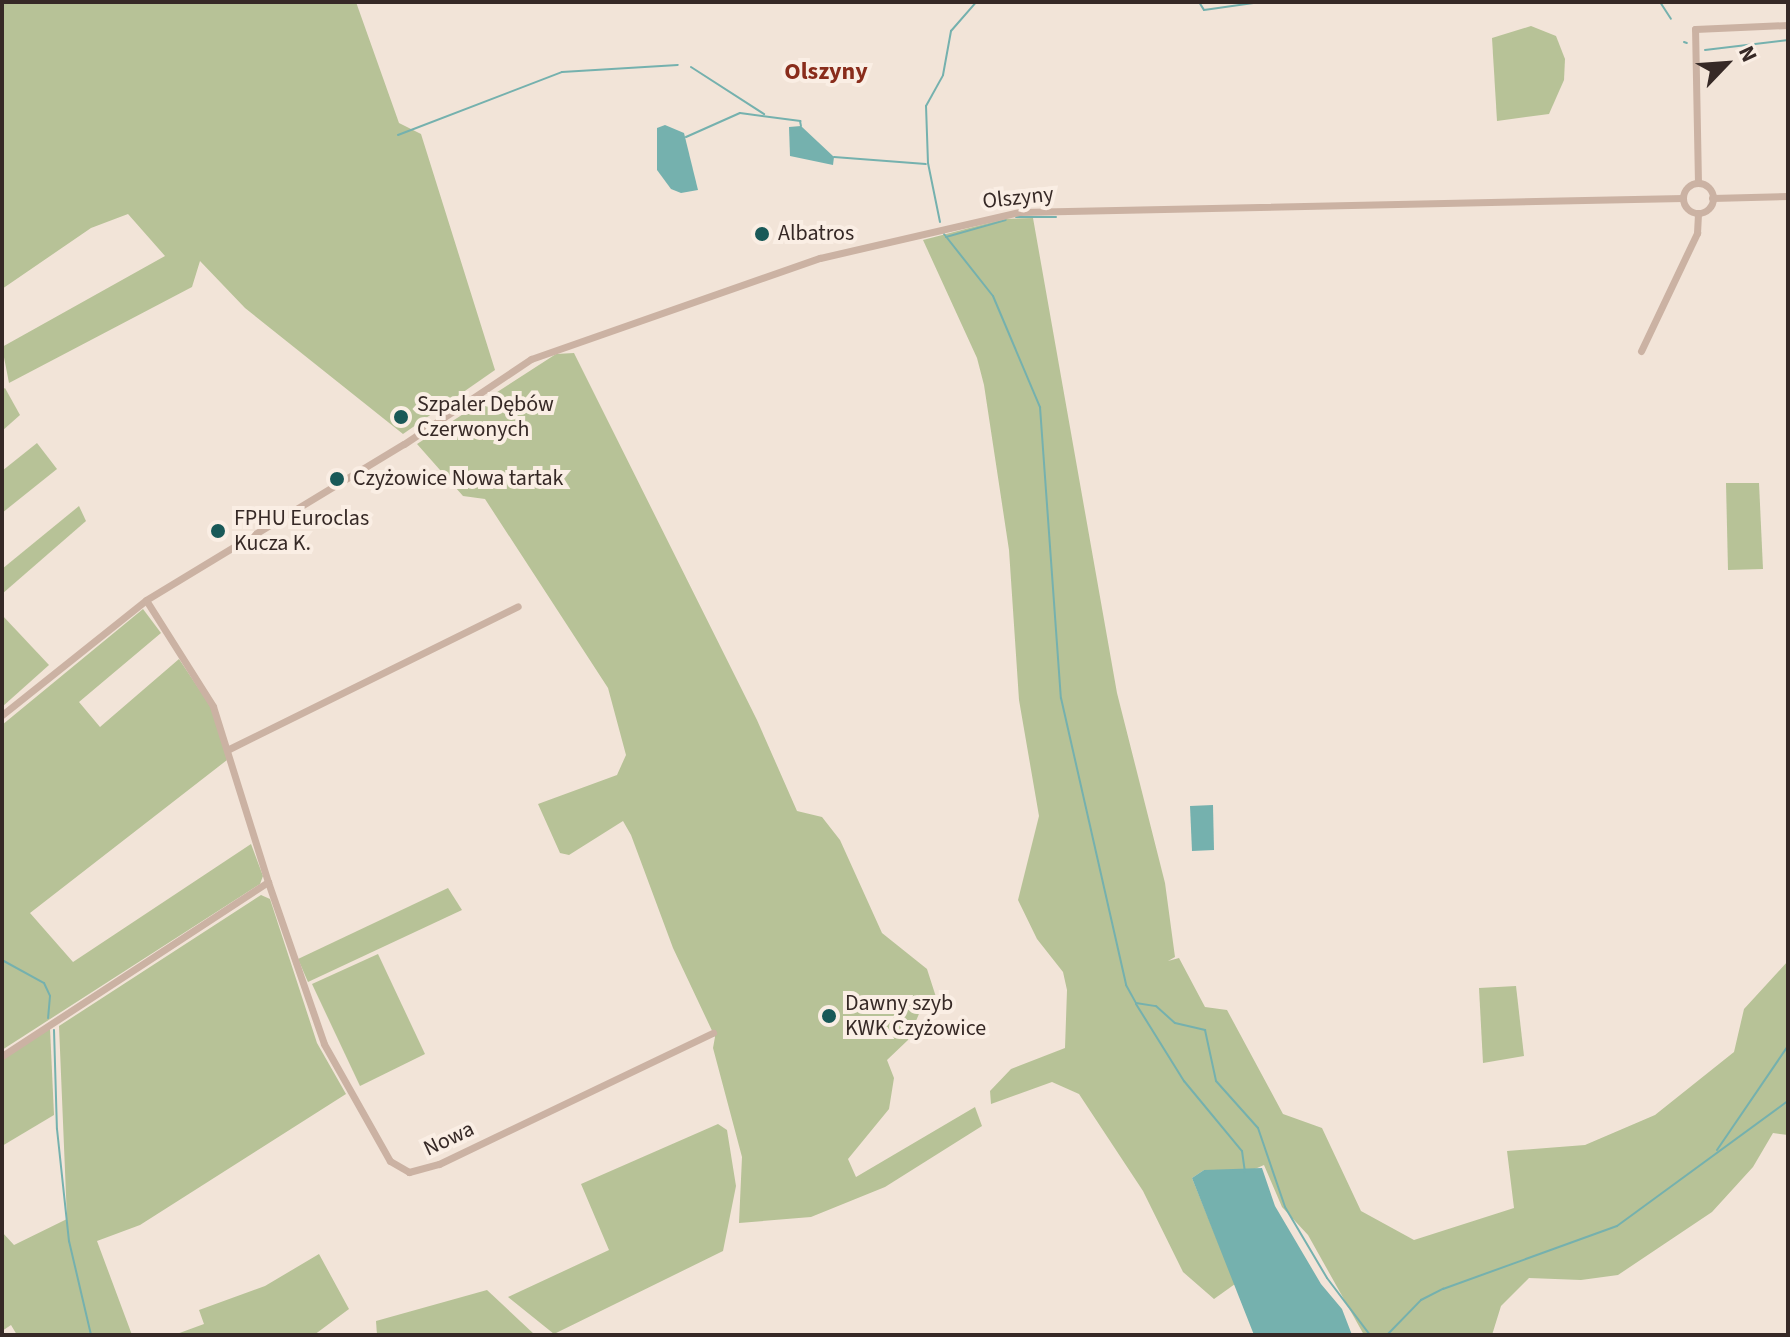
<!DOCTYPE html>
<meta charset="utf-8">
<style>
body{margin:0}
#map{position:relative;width:1790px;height:1337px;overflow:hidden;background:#f2e4d8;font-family:"Source Sans 3",sans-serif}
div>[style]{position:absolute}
.green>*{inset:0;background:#b7c297}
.water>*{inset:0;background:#75b1ae}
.stream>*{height:2px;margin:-1px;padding:0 1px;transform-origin:1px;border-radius:1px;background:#75b1ae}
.minor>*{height:7px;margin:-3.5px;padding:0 3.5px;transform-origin:3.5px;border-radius:3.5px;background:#cbb2a3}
.minor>.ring{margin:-3.5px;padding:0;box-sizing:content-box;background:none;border:7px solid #cbb2a3;border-radius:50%}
.dots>*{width:22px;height:22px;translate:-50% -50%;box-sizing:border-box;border:4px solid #faeee4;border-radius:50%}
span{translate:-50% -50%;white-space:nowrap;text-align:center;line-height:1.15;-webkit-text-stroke:8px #faeee4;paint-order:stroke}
.street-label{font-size:22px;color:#362926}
.poi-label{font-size:22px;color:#362926}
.left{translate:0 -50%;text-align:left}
.neighbourhood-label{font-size:24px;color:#892c1b;font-weight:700}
.frame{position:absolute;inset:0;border:4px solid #362926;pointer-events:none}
.north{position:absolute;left:1686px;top:24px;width:80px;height:80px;-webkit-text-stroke:6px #faeee4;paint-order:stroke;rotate:65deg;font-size:22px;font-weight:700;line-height:32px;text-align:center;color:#362926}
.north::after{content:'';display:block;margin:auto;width:28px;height:36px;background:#362926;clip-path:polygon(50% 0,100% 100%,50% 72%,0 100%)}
</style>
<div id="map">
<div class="green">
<i style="clip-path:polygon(2px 2px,356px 2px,399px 123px,421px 134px,495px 370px,403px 434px,245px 308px,200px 261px,192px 287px,9px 383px,2px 347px,165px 256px,128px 214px,91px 228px,2px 289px)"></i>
<i style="clip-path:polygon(1531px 26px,1556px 36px,1565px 59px,1564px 80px,1549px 114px,1497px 121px,1492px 38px)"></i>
<i style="clip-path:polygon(1033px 218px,1117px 693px,1165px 883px,1175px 957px,1168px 961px,1179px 958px,1205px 1007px,1227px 1010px,1283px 1114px,1322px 1128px,1361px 1211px,1414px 1240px,1514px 1208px,1507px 1151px,1585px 1145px,1655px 1115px,1734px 1052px,1744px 1009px,1788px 961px,1788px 1135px,1773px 1133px,1753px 1167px,1712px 1212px,1618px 1275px,1581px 1280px,1529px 1278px,1501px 1306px,1492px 1335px,1364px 1335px,1308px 1235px,1282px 1207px,1264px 1165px,1248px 1172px,1204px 1170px,1192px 1178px,1235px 1284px,1214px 1299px,1183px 1272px,1143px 1191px,1079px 1094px,1052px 1082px,991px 1104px,990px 1091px,1011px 1069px,1065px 1048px,1067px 990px,1063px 972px,1037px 939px,1018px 900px,1039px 816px,1019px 700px,1009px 550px,984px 385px,977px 358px,923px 240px,1004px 219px)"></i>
<i style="clip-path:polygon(574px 353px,757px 720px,797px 811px,822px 817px,840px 840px,882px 933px,927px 969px,936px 997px,921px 1009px,908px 1040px,887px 1060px,894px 1078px,889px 1109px,848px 1159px,856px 1177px,975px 1107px,982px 1126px,885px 1187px,811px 1217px,739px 1223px,742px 1157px,713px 1048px,715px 1037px,673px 948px,631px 835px,623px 821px,569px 855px,560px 853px,538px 804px,617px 775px,626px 755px,608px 688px,485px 499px,463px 496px,417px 444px,556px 354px)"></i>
<i style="clip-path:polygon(5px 388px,20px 415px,2px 431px,2px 390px)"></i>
<i style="clip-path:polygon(37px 443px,57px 469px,2px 513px,2px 471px)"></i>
<i style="clip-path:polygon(1726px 483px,1759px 483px,1763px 569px,1728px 570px)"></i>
<i style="clip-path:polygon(79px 506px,86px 521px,2px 594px,2px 569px)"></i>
<i style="clip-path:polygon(143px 609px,161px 633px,79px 702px,100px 727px,179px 659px,211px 707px,227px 760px,30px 913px,73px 962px,251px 844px,263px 876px,260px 884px,2px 1050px,2px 725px)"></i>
<i style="clip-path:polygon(2px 615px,49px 665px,2px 707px)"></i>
<i style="clip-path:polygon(448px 888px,462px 910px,308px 982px,298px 959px)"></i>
<i style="clip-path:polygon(261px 895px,270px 899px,317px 1043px,346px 1094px,140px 1225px,97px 1241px,132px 1335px,17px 1335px,11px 1325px,2px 1331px,2px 1232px,14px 1245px,67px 1219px,59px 1026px)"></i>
<i style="clip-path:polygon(378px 954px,425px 1054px,360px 1086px,312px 984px)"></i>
<i style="clip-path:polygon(1516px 986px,1524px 1056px,1483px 1063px,1479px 988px)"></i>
<i style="clip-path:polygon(50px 1028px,54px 1115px,2px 1146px,2px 1060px)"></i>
<i style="clip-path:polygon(718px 1124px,727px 1130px,736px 1186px,723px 1251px,554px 1334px,508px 1297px,609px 1250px,581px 1184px)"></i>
<i style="clip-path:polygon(319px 1254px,349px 1309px,314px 1335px,174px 1335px,204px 1324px,199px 1310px,265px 1286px)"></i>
<i style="clip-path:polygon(487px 1290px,535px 1335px,377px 1335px,376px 1321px)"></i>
</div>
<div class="water">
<i style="clip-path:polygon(665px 125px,684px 133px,698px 190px,681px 193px,671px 189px,657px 170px,657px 128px)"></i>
<i style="clip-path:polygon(801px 126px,834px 157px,833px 165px,790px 156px,789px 127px)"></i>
<i style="clip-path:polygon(1213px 805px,1214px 850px,1192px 851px,1190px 806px)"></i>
<i style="clip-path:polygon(1262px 1168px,1275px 1206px,1321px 1284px,1342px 1309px,1352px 1335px,1254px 1335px,1192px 1178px,1204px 1170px)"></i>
</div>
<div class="stream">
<i style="left:1199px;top:2px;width:9px;rotate:58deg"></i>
<i style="left:1204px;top:10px;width:57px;rotate:-8.1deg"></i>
<i style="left:1660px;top:2px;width:20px;rotate:57deg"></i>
<i style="left:1684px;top:42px;width:3px;rotate:18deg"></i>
<i style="left:1705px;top:50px;width:84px;rotate:-6.9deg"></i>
<i style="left:691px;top:67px;width:87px;rotate:32.8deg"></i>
<i style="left:398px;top:135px;width:176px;rotate:-21deg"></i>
<i style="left:562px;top:72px;width:116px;rotate:-3.5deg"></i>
<i style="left:686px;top:137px;width:59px;rotate:-24deg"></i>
<i style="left:740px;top:113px;width:61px;rotate:7.6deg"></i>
<i style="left:800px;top:121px;width:5px;rotate:79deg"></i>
<i style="left:834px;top:157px;width:92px;rotate:4.4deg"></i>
<i style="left:1016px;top:217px;width:40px"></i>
<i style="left:940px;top:222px;width:60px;rotate:-101.5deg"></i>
<i style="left:928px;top:163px;width:57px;rotate:-92deg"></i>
<i style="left:926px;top:106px;width:35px;rotate:-61deg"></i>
<i style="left:943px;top:75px;width:45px;rotate:-79.7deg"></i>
<i style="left:951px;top:31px;width:38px;rotate:-49deg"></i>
<i style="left:944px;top:234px;width:79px;rotate:51.7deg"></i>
<i style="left:993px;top:296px;width:121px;rotate:67.1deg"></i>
<i style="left:1040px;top:407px;width:292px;rotate:85.9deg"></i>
<i style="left:1061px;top:698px;width:294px;rotate:77.2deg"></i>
<i style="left:1126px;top:985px;width:21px;rotate:61deg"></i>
<i style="left:1136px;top:1003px;width:20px;rotate:9deg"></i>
<i style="left:1156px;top:1006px;width:25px;rotate:42deg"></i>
<i style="left:1175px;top:1023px;width:31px;rotate:13deg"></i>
<i style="left:1205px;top:1030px;width:52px;rotate:77.8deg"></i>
<i style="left:1216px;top:1081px;width:63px;rotate:48.2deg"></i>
<i style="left:1258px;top:1128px;width:83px;rotate:71.1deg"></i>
<i style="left:1285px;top:1207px;width:82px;rotate:59.4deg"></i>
<i style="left:1327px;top:1278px;width:71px;rotate:53deg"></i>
<i style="left:946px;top:237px;width:62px;rotate:-15.8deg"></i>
<i style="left:2px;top:960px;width:48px;rotate:28.7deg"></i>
<i style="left:44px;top:983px;width:14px;rotate:65deg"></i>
<i style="left:50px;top:996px;width:22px;rotate:95deg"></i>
<i style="left:1136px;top:1004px;width:91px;rotate:58.1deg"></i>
<i style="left:1184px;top:1081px;width:91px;rotate:50.4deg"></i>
<i style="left:1242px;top:1151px;width:21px;rotate:82deg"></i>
<i style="left:54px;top:1030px;width:99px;rotate:88.3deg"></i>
<i style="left:57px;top:1129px;width:113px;rotate:83.9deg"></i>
<i style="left:69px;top:1241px;width:97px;rotate:76.8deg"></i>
<i style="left:1717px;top:1150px;width:126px;rotate:-55.7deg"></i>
<i style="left:1387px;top:1335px;width:49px;rotate:-45.8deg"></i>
<i style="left:1421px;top:1300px;width:25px;rotate:-27deg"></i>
<i style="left:1443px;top:1289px;width:185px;rotate:-19.9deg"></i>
<i style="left:1617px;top:1226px;width:212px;rotate:-36.2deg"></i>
</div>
<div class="minor">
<i style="left:1698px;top:183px;width:154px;rotate:-91.1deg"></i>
<i style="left:1695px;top:29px;width:93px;rotate:-2.5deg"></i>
<i class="ring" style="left:1683px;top:183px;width:23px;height:23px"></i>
<i style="left:1712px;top:198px;width:76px;rotate:-1.5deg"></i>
<i style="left:1641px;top:351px;width:131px;rotate:-64.6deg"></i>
<i style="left:1697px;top:233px;width:20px;rotate:-87deg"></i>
<i style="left:2px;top:715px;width:184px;rotate:-38.6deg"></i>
<i style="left:146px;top:600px;width:301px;rotate:-31.2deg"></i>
<i style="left:404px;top:444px;width:153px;rotate:-33.8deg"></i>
<i style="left:531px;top:359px;width:306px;rotate:-19.3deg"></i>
<i style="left:820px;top:258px;width:205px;rotate:-13deg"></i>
<i style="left:1020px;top:212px;width:663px;rotate:-1.21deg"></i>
<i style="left:229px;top:749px;width:322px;rotate:-26.3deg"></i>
<i style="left:268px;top:882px;width:171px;rotate:70.9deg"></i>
<i style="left:324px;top:1044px;width:134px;rotate:60.6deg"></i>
<i style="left:390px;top:1161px;width:22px;rotate:30deg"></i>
<i style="left:409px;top:1172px;width:31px;rotate:-15deg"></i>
<i style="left:439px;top:1164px;width:304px;rotate:-25.6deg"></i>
<i style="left:2px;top:1056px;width:318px;rotate:-33.2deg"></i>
<i style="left:268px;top:882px;width:184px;rotate:-107.4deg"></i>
<i style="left:213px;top:706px;width:125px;rotate:-122.3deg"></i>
</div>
<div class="dots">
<i style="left:762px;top:234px;background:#195958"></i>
<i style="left:401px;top:417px;background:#195958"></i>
<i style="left:337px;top:479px;background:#195958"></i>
<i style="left:218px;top:531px;background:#195958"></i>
<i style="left:829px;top:1016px;background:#195958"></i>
</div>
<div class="street-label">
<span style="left:1018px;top:198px;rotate:-6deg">Olszyny</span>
<span style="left:449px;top:1139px;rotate:-25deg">Nowa</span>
</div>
<div class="poi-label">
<span class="left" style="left:778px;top:234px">Albatros</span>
<span class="left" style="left:417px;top:417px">Szpaler Dębów<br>Czerwonych</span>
<span class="left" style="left:353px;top:479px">Czyżowice Nowa tartak</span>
<span class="left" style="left:234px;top:531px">FPHU Euroclas<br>Kucza K.</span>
<span class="left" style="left:845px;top:1016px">Dawny szyb<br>KWK Czyżowice</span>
</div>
<div class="neighbourhood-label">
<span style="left:826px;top:72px">Olszyny</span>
</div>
<div class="frame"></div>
<div class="north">N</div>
</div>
